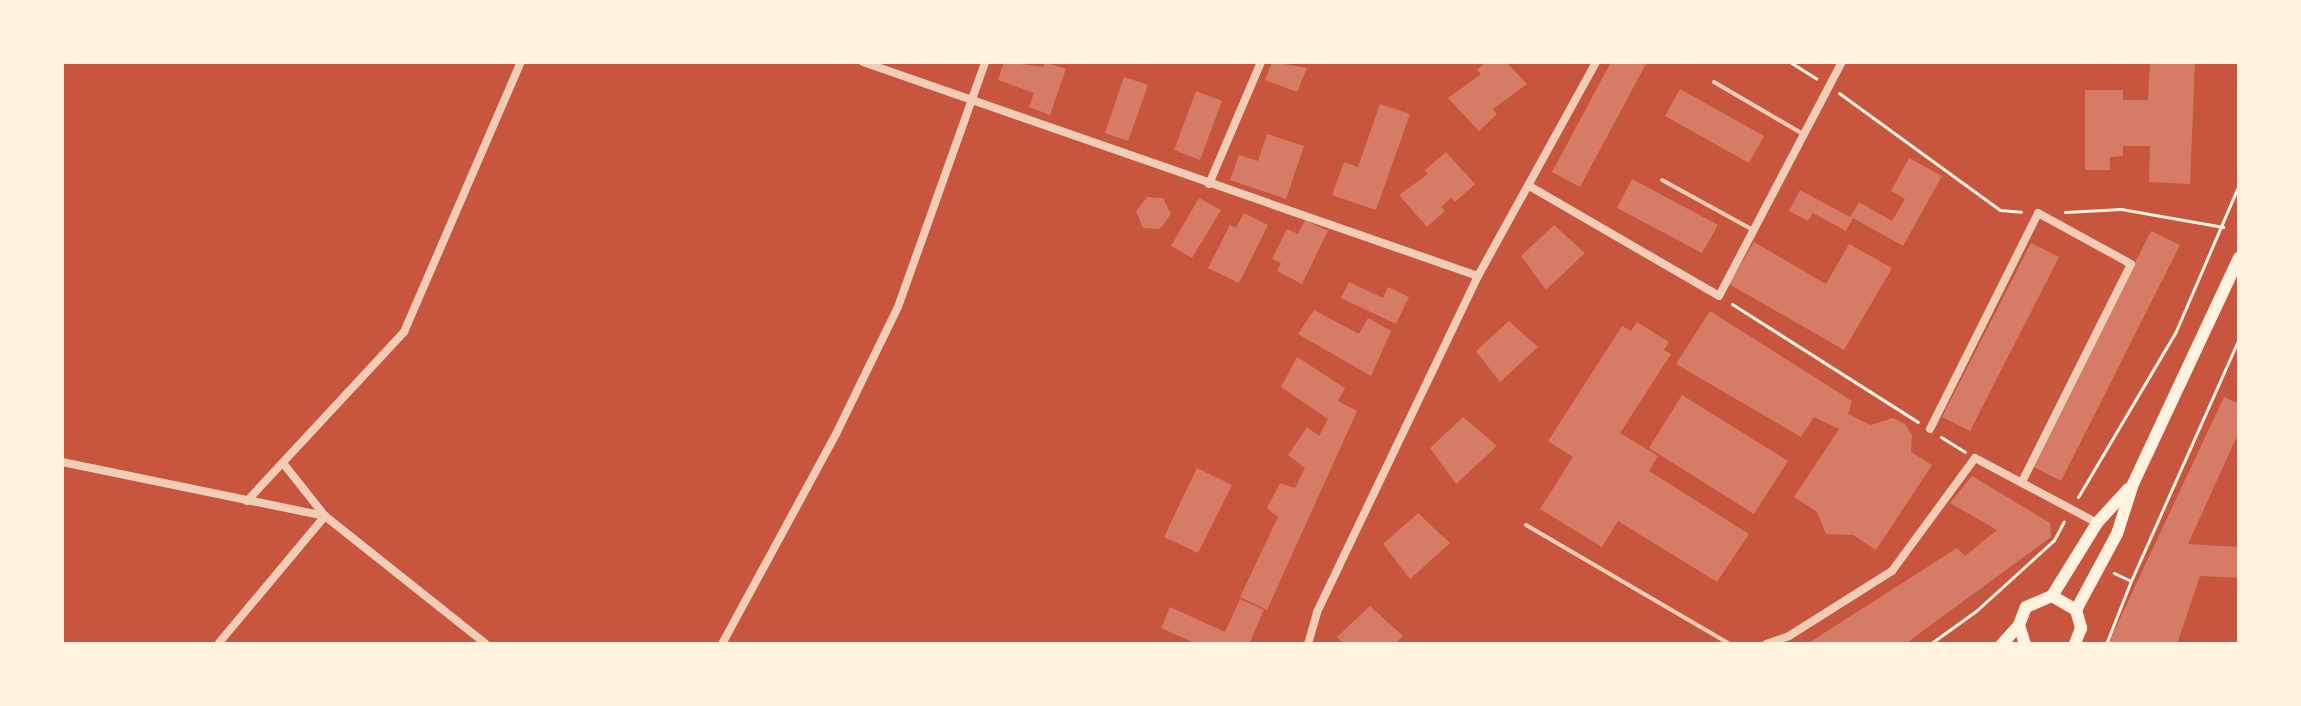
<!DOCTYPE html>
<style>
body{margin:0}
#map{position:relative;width:2301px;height:706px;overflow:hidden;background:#c8553d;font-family:"Exo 2",sans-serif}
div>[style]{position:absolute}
.building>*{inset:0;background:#d67c66}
.path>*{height:3px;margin:-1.5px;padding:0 1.5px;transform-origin:1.5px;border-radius:1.5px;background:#fff3e0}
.service>*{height:4px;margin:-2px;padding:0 2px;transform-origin:2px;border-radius:2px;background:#f1ccb7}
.minor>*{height:8px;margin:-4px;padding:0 4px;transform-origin:4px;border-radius:4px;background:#f1ccb7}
.primary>*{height:12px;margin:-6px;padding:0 6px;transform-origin:6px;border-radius:6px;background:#fff3e0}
span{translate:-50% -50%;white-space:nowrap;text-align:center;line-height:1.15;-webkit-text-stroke:6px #fff3e0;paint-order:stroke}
.frame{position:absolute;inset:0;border:64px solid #fff3e0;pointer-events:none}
</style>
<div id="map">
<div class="building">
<i style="clip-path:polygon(1004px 62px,1043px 67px,1045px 62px,1066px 69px,1050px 115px,1029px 107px,1034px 93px,998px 80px)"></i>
<i style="clip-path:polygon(1272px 62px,1307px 68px,1297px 92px,1265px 80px)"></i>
<i style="clip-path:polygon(1486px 62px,1506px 62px,1527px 84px,1493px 109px,1497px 114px,1479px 131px,1448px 98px,1481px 74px,1477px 70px)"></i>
<i style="clip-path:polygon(1611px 62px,1647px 62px,1580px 187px,1552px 172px)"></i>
<i style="clip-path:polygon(2150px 62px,2195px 62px,2190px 184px,2149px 182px,2150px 146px,2123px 146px,2123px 156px,2110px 157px,2110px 170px,2085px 170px,2085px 90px,2123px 90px,2123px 100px,2148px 100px)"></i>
<i style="clip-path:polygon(1124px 77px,1148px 85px,1128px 141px,1105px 133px)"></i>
<i style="clip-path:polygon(1680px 89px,1764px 136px,1749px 163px,1665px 116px)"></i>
<i style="clip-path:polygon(1196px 91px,1222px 101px,1200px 160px,1174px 150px)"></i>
<i style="clip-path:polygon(1380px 104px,1410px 114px,1376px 210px,1332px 195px,1344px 162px,1358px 167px)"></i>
<i style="clip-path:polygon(1267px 134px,1304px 146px,1286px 199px,1230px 180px,1239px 155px,1258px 161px)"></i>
<i style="clip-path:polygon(1446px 152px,1475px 184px,1455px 202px,1451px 198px,1441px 207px,1445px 211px,1427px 227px,1399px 195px,1428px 174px,1425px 170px)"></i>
<i style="clip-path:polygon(1909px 158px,1942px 176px,1903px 246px,1853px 218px,1846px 231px,1813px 213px,1808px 221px,1789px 211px,1800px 190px,1850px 217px,1859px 202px,1892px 221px,1905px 199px,1891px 191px)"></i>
<i style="clip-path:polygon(1632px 179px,1718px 225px,1702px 253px,1617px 208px)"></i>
<i style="clip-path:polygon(1147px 197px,1163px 198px,1171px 214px,1160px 229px,1143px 228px,1136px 211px)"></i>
<i style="clip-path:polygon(1199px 198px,1221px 210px,1192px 258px,1171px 246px)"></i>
<i style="clip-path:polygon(1244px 213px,1268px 225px,1239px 283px,1208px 268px,1230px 225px,1236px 228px)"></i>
<i style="clip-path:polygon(1305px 220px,1328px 231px,1302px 284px,1277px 271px,1281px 263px,1272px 259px,1287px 229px,1298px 234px)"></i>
<i style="clip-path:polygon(1554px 225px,1585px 253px,1546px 290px,1521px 256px)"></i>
<i style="clip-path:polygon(2151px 231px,2180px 245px,2061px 481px,2032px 466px)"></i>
<i style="clip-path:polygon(1754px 242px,1826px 284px,1849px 244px,1892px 268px,1844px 350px,1729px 284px)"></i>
<i style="clip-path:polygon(2031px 243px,2059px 257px,1970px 431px,1942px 417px)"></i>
<i style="clip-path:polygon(1349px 282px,1383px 298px,1388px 287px,1409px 297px,1396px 324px,1341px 298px)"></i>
<i style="clip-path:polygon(1314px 310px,1359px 334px,1368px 318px,1391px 331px,1371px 376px,1298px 334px)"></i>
<i style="clip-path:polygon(1710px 311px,1852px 401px,1848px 414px,1871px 425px,1893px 418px,1905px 424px,1912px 435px,1911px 452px,1932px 465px,1876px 550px,1853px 535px,1826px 534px,1817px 512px,1794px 497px,1839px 429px,1814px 417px,1801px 437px,1676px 364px)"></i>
<i style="clip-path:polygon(1509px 321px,1538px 347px,1500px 382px,1476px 351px)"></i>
<i style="clip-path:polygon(1637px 322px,1669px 342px,1664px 350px,1671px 354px,1620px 433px,1658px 456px,1649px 471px,1749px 534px,1717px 582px,1618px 521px,1602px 547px,1540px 509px,1573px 457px,1548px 441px,1622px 326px,1631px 331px)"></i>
<i style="clip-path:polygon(1297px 357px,1345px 388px,1338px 401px,1357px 411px,1267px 610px,1240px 597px,1278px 517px,1267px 508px,1280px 483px,1295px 488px,1305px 468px,1288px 455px,1307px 427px,1319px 436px,1328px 419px,1281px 387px)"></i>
<i style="clip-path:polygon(1682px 395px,1788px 461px,1754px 514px,1649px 448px)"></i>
<i style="clip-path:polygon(2224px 397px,2239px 404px,2239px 432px,2188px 544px,2239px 547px,2239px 578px,2200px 576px,2177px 644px,2108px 644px)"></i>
<i style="clip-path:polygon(1463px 417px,1497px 446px,1456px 484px,1430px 448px)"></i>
<i style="clip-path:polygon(1197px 468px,1232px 485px,1198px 553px,1164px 537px)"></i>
<i style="clip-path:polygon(1972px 476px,2050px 523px,2051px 537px,1905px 644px,1807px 644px,1957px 548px,1965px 556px,1997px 530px,1950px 503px)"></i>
<i style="clip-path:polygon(1418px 513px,1450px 543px,1410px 579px,1383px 544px)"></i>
<i style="clip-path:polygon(1240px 599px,1264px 610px,1249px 644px,1197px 644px,1161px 628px,1170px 607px,1225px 632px)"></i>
<i style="clip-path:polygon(1370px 606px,1403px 636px,1395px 644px,1344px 644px,1337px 637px)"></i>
</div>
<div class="path">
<i style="left:1790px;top:62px;width:31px;rotate:32deg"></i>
<i style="left:1839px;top:93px;width:199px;rotate:36deg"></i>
<i style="left:2000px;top:210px;width:21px;rotate:5deg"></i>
<i style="left:2065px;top:212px;width:56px;rotate:-3.1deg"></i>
<i style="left:2121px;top:209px;width:104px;rotate:10deg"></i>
<i style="left:1732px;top:304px;width:220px;rotate:32.4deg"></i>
<i style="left:1941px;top:437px;width:28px;rotate:32deg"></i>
<i style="left:2078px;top:497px;width:193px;rotate:-59.4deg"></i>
<i style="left:2176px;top:331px;width:159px;rotate:-66.7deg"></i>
<i style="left:2131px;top:581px;width:266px;rotate:-66deg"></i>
<i style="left:1930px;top:644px;width:57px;rotate:-35.7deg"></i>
<i style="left:1976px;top:611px;width:105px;rotate:-42.3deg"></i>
<i style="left:2054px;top:540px;width:21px;rotate:-62deg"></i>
<i style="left:2106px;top:644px;width:68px;rotate:-68.4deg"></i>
<i style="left:2131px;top:581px;width:19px;rotate:-155deg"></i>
</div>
<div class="service">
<i style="left:1714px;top:82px;width:103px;rotate:30.3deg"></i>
<i style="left:1662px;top:180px;width:104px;rotate:28.8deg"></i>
<i style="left:1526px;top:525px;width:236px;rotate:30.3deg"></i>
</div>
<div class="minor">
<i style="left:863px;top:62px;width:651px;rotate:19.19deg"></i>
<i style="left:1209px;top:184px;width:133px;rotate:-66.9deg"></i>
<i style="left:1531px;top:187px;width:217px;rotate:30.1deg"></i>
<i style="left:1719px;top:296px;width:264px;rotate:-62.3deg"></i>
<i style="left:1930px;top:429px;width:241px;rotate:-63.4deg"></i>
<i style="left:2038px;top:213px;width:106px;rotate:28.7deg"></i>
<i style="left:2131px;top:264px;width:244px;rotate:116.6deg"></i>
<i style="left:62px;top:462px;width:268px;rotate:11.6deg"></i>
<i style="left:325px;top:516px;width:206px;rotate:38.5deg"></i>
<i style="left:247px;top:501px;width:231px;rotate:-47.1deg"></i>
<i style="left:404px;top:332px;width:294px;rotate:-66.6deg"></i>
<i style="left:218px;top:644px;width:167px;rotate:-50.1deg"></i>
<i style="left:325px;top:516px;width:68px;rotate:-128.4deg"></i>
<i style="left:722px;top:644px;width:239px;rotate:-61.5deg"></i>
<i style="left:836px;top:434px;width:141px;rotate:-64deg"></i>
<i style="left:898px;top:307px;width:260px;rotate:-70.4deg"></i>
<i style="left:1308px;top:644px;width:33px;rotate:-74deg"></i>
<i style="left:1317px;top:612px;width:373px;rotate:-64.4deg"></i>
<i style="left:1478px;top:276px;width:244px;rotate:-61.1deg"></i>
<i style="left:1766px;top:644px;width:24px;rotate:-19deg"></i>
<i style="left:1789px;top:636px;width:122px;rotate:-32.3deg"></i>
<i style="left:1892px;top:571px;width:140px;rotate:-53.7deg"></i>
<i style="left:1975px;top:458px;width:138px;rotate:28deg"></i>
</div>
<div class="primary">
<i style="left:2052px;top:596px;width:86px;rotate:-58.3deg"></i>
<i style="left:2097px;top:523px;width:46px;rotate:-47.6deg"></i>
<i style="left:2076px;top:610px;width:86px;rotate:-61.7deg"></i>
<i style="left:2117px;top:534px;width:52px;rotate:-72.3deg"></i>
<i style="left:2133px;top:484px;width:250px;rotate:-64.9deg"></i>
<i style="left:2002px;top:644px;width:25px;rotate:-48deg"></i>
<i style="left:2025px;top:644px;width:20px;rotate:-108deg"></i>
<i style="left:2019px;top:625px;width:19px;rotate:-69deg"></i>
<i style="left:2026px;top:607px;width:28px;rotate:-23deg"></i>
<i style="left:2052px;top:596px;width:28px;rotate:30deg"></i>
<i style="left:2076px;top:610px;width:19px;rotate:74deg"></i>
<i style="left:2081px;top:628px;width:17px;rotate:111deg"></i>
</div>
<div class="frame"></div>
</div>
